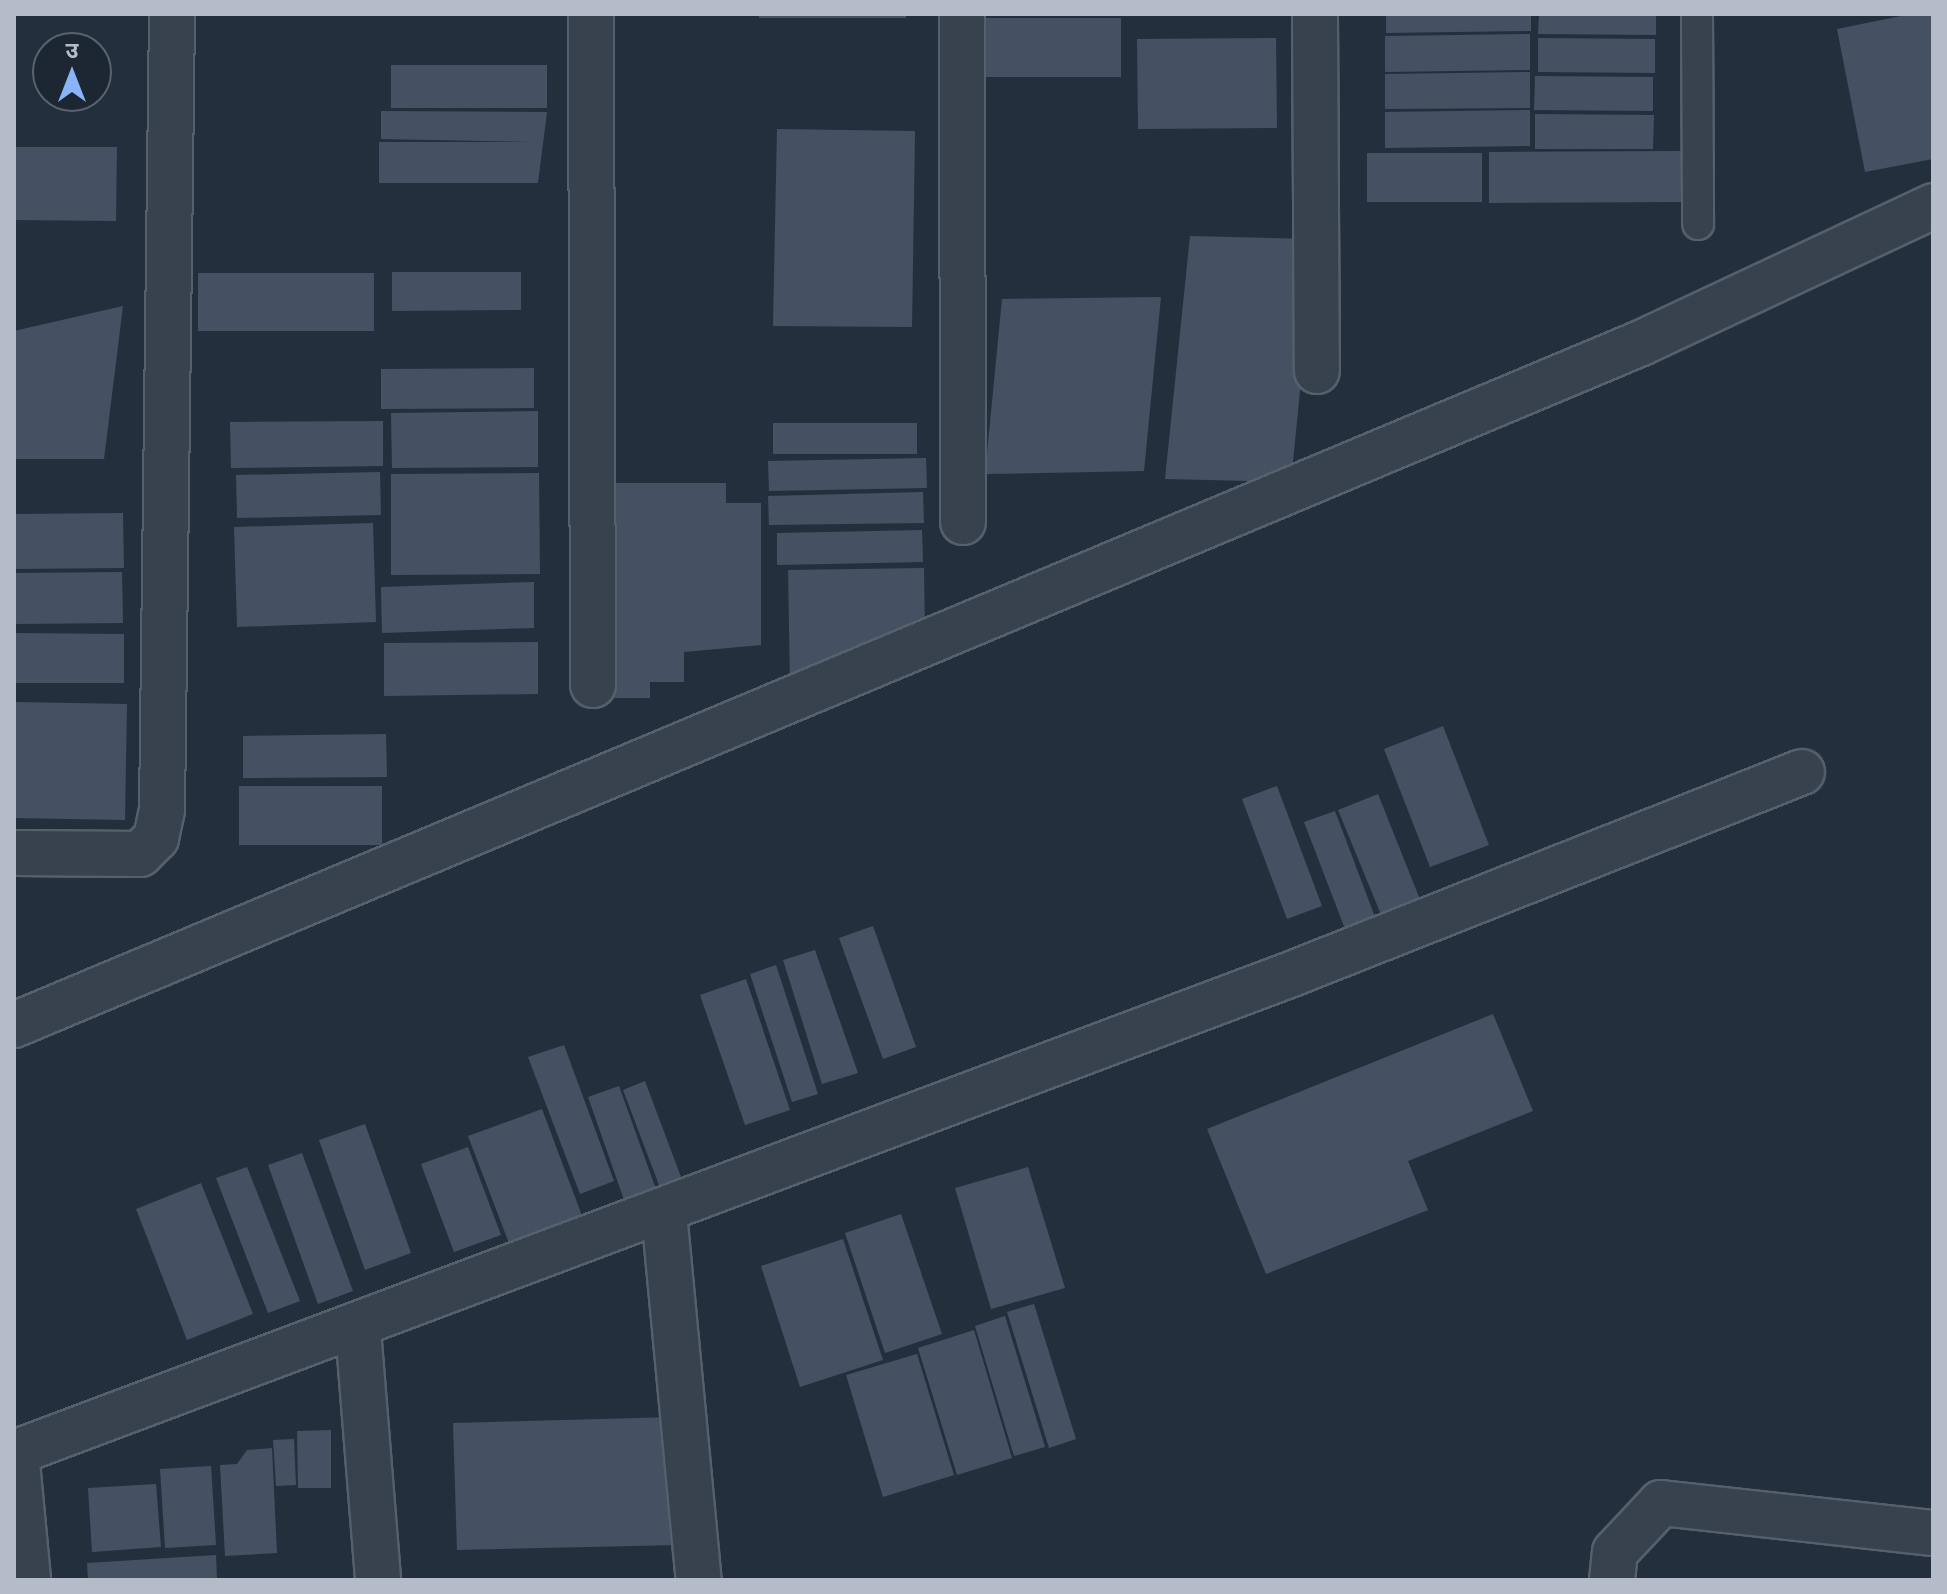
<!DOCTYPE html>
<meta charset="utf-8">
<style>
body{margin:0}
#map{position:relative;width:1947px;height:1594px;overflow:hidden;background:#242f3e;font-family:"PT Sans","Noto Sans Devanagari",sans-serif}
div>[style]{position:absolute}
.building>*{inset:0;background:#455162}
.roads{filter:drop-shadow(2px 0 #565f6c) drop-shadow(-2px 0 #565f6c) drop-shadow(0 2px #565f6c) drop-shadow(0 -2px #565f6c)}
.lane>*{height:30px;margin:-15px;padding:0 15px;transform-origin:15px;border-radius:15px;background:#38414e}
.street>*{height:44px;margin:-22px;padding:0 22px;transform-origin:22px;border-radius:22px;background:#38414e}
span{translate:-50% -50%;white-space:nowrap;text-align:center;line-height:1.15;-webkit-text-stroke:7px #1d2633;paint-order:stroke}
.frame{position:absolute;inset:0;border:16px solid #b4bcc9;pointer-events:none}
.north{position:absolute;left:32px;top:32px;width:80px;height:80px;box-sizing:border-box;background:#1d2633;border:2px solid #59626f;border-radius:50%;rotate:0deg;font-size:22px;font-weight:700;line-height:32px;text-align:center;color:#b4bcc9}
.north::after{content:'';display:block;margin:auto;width:28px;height:36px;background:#8ab4f8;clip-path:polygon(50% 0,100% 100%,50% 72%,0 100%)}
</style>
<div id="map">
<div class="building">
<i style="clip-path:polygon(759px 14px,906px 14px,906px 18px,759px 18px)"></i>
<i style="clip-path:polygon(1386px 14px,1531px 14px,1531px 31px,1386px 33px)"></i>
<i style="clip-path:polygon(1539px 14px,1656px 14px,1656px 35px,1538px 34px)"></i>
<i style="clip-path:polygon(1911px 14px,1933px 14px,1933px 159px,1865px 172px,1837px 29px)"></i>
<i style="clip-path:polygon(981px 18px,1121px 18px,1121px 77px,981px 77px)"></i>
<i style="clip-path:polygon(1530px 34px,1530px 70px,1385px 72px,1385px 36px)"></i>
<i style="clip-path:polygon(1276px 38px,1277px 128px,1138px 129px,1137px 39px)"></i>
<i style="clip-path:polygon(1538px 38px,1655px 39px,1655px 73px,1538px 72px)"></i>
<i style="clip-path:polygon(391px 65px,547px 65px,547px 108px,391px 108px)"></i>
<i style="clip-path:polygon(1530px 72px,1530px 108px,1385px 109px,1385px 74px)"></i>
<i style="clip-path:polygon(1535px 76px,1653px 77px,1653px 111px,1534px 110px)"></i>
<i style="clip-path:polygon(1530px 110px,1530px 146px,1385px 148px,1385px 112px)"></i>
<i style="clip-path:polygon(381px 111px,547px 112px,538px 183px,379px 183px,379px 142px,534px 142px,381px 139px)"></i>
<i style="clip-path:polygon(1535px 114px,1654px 115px,1653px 149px,1535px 149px)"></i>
<i style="clip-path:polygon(777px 129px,915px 131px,912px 327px,773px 326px)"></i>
<i style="clip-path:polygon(14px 147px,117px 147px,116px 221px,14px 220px)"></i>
<i style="clip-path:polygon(1681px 151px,1682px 202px,1489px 203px,1489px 152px)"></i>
<i style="clip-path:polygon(1367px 153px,1482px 153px,1482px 202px,1367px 202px)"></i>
<i style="clip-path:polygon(1190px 236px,1315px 239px,1291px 482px,1165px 479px)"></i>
<i style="clip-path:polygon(392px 272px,521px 272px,521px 310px,392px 311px)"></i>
<i style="clip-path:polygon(198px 273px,374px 273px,374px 331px,198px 331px)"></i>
<i style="clip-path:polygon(1161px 297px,1144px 471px,985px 474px,1002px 299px)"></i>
<i style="clip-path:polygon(123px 306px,104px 459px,14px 459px,14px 331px)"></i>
<i style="clip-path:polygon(534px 368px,534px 408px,381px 409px,381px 369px)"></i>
<i style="clip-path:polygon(538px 411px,538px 467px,392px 468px,391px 413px)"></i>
<i style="clip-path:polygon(383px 421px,383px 466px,231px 468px,230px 422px)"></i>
<i style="clip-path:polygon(773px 423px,917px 423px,917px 454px,773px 454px)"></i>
<i style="clip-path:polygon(926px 458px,927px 488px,769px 491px,768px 461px)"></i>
<i style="clip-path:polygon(380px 472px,381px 515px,237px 518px,236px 475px)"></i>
<i style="clip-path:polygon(539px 473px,540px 574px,391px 575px,391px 474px)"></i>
<i style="clip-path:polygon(614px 483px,726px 483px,726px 503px,761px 503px,761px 645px,684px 652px,684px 682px,650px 682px,650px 698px,614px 698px)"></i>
<i style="clip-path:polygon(923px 492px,924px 523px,769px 525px,768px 496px)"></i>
<i style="clip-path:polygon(123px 513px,124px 568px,14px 569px,14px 514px)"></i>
<i style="clip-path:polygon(373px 523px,376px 622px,237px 627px,234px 527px)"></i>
<i style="clip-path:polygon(922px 530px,923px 562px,777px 565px,777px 533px)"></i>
<i style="clip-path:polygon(924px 568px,925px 635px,790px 685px,788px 570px)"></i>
<i style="clip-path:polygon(122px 572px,123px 623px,14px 624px,14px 573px)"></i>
<i style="clip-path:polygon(534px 582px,534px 628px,382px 633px,381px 587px)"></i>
<i style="clip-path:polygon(14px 633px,124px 634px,124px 683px,14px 683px)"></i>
<i style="clip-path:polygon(538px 642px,538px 694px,384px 696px,384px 643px)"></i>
<i style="clip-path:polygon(14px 702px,127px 704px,125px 820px,14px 818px)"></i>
<i style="clip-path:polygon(1443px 726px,1489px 845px,1430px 867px,1384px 749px)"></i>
<i style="clip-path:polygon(386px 734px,387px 777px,243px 778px,243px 736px)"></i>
<i style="clip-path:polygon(239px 786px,382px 786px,382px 845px,239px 845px)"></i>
<i style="clip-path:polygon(1277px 786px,1322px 906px,1287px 919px,1242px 799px)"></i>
<i style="clip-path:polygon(1378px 794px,1421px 902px,1382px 917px,1338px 810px)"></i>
<i style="clip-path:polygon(1335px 811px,1375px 917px,1345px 929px,1304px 822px)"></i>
<i style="clip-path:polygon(873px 926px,916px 1047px,883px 1059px,839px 938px)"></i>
<i style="clip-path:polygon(815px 950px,858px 1073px,822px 1084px,783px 960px)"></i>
<i style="clip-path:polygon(776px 965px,818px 1094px,792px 1102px,750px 974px)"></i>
<i style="clip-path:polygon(746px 979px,790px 1110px,745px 1125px,700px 995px)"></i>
<i style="clip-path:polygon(1493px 1014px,1533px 1111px,1408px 1161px,1428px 1210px,1266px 1274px,1207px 1129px)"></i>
<i style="clip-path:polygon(564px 1045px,614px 1181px,580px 1194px,528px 1057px)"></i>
<i style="clip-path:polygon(645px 1081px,684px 1185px,662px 1193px,623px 1090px)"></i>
<i style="clip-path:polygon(619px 1086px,661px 1203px,629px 1214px,588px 1097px)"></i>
<i style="clip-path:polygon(542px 1109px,588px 1232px,515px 1259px,468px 1136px)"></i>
<i style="clip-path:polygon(365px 1124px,411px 1253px,365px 1270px,319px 1140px)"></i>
<i style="clip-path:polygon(468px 1147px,501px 1235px,454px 1252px,421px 1164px)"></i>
<i style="clip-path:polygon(302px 1153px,353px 1291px,318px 1304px,268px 1165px)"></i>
<i style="clip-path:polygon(247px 1167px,300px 1301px,268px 1313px,216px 1178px)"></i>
<i style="clip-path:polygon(1028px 1167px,1065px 1288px,991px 1309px,955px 1188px)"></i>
<i style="clip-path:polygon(201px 1183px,253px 1314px,187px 1340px,136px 1209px)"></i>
<i style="clip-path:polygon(901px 1214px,942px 1334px,885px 1353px,845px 1233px)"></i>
<i style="clip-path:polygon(843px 1239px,883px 1360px,800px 1387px,761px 1266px)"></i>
<i style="clip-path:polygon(1034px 1304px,1076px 1439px,1049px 1448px,1007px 1312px)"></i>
<i style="clip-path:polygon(1005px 1316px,1045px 1447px,1014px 1456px,975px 1326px)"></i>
<i style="clip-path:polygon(974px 1330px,1012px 1458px,957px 1475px,918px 1348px)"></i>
<i style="clip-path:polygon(917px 1354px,954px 1475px,883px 1497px,846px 1375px)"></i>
<i style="clip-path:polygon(674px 1417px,678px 1545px,457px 1550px,453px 1423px)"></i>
<i style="clip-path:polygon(331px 1430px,331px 1488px,298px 1488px,297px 1431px)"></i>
<i style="clip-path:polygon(294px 1439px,296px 1485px,276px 1486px,273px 1440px)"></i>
<i style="clip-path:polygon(272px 1448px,277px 1553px,225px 1556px,220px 1465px,237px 1464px,247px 1450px)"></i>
<i style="clip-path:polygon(211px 1466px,216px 1545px,165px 1548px,160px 1469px)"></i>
<i style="clip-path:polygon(156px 1484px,161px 1547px,92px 1552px,88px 1488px)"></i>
<i style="clip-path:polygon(216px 1555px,217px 1580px,88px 1580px,87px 1563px)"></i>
</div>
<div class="roads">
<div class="lane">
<i style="left:1697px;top:14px;width:210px;rotate:89.7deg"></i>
</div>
<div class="street">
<i style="left:591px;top:14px;width:671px;rotate:89.83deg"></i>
<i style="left:962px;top:14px;width:508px;rotate:89.89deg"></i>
<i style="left:1315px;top:14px;width:357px;rotate:89.7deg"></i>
<i style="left:14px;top:853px;width:126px;rotate:0.5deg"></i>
<i style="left:140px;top:854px;width:23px;rotate:-45deg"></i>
<i style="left:156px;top:838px;width:29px;rotate:-78deg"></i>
<i style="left:162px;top:810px;width:796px;rotate:-89.28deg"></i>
<i style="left:14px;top:1025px;width:1764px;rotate:-22.74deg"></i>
<i style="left:1641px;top:343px;width:323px;rotate:-25.1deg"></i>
<i style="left:664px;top:1213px;width:369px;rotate:84.6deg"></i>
<i style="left:358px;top:1330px;width:251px;rotate:85.4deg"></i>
<i style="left:16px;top:1452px;width:129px;rotate:84.6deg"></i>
<i style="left:14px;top:1453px;width:1356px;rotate:-20.55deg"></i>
<i style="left:1284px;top:977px;width:557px;rotate:-21.59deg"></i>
<i style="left:1612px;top:1580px;width:28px;rotate:-84deg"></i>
<i style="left:1615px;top:1552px;width:67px;rotate:-46.8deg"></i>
<i style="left:1661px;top:1503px;width:274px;rotate:6.3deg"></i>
</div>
</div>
<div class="frame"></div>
<div class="north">उ</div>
</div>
